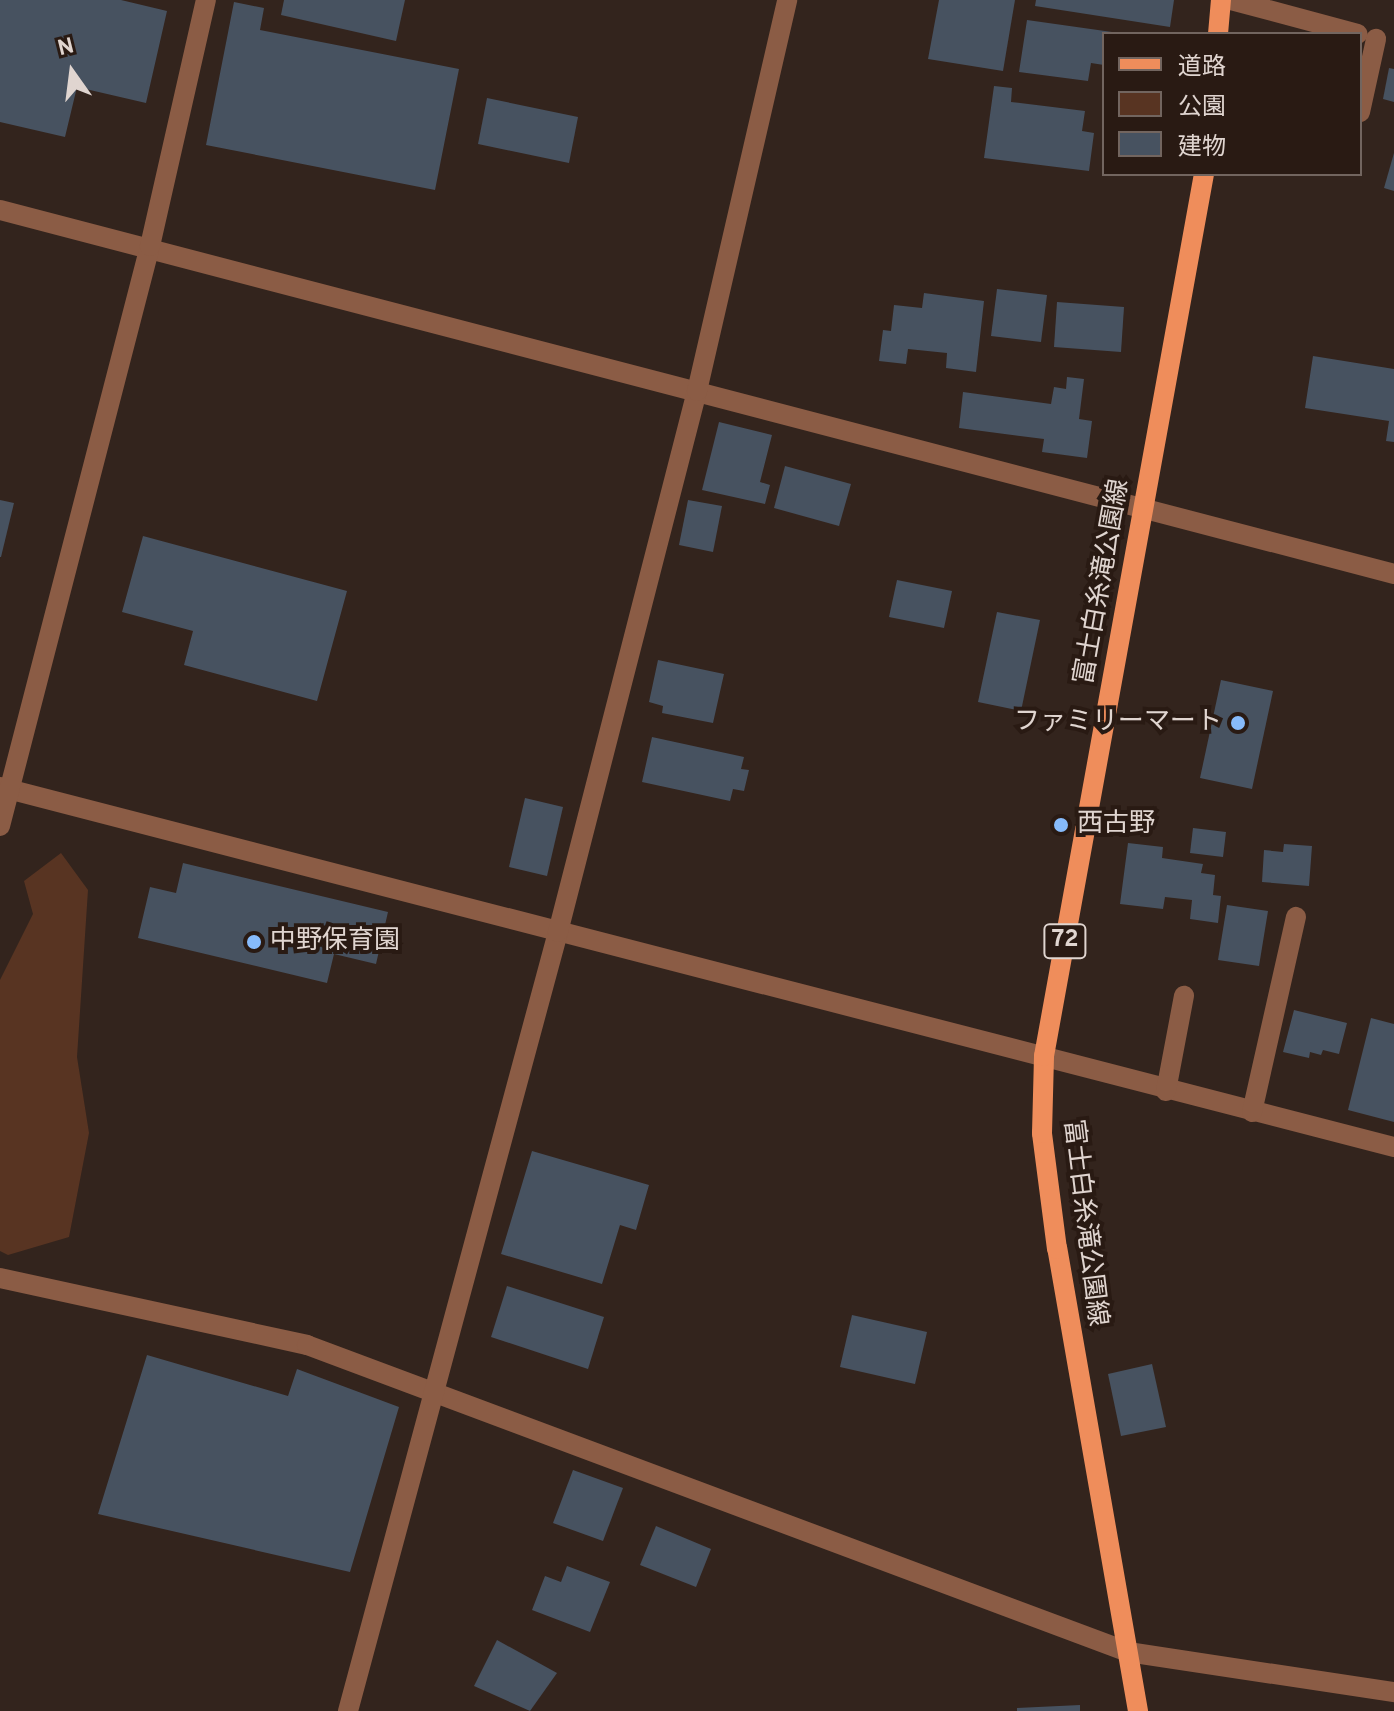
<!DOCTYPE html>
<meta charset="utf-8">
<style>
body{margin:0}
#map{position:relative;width:1394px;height:1711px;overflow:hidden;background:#33241d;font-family:Overpass,"Noto Sans JP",sans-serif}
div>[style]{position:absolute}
.green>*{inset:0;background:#583422}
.building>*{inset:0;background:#475260}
.minor>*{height:20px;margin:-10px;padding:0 10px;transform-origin:10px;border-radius:10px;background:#8b5c45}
.major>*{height:20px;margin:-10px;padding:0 10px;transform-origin:10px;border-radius:10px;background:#ef8d5b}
.dots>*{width:22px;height:22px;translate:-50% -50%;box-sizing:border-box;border:4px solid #291a13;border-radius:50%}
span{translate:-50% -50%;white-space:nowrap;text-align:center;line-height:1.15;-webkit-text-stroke:8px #291a13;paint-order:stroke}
.shield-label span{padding:2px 6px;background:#291a13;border:2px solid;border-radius:6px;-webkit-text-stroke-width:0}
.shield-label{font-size:24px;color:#e0d5d0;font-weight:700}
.street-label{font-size:26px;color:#e0d5d0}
.poi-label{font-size:26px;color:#e0d5d0}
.right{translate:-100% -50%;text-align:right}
.left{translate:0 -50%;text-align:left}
.legend{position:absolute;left:1102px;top:32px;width:260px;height:144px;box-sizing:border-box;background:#291a13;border:2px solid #72655f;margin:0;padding:10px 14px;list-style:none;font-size:24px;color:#e0d5d0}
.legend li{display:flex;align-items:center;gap:16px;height:40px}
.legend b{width:40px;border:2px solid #72655f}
.north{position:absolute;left:32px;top:32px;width:80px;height:80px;-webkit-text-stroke:6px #291a13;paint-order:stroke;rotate:346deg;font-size:22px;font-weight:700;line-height:32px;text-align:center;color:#e0d5d0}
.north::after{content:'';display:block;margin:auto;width:28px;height:36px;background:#e0d5d0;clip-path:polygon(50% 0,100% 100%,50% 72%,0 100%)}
</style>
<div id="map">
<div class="green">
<i style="clip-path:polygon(61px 853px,88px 890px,77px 1057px,89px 1133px,69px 1237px,8px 1255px,0 1251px,0 980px,33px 914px,24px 881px)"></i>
</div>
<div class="building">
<i style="clip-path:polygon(0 0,121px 0,167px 11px,146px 103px,77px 87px,65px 137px,0 122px)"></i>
<i style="clip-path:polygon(284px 0,405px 0,396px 41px,281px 15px)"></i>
<i style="clip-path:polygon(939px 0,1015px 0,1003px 71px,928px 59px)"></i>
<i style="clip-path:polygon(1036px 0,1174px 0,1170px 27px,1035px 6px)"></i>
<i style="clip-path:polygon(234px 2px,264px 8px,260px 30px,459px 69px,435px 190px,206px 145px)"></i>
<i style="clip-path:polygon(1027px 20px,1112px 32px,1104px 34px,1104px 65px,1091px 63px,1088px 81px,1019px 72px)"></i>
<i style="clip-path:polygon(1389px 68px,1394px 69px,1394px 102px,1383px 99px)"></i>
<i style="clip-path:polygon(994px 86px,1012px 88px,1011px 102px,1085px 111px,1082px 131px,1094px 133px,1089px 171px,984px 158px)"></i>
<i style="clip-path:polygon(487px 98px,578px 117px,569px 163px,478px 144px)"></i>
<i style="clip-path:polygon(1394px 153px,1394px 191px,1384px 188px)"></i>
<i style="clip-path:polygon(997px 289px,1047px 295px,1041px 342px,991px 336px)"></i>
<i style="clip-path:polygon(924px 293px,984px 301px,976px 372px,946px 368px,947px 353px,908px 349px,906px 364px,879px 361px,883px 330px,891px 331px,894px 305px,922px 308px)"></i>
<i style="clip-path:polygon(1057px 302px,1124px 307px,1121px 352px,1054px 347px)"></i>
<i style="clip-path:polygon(1313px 356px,1394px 369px,1394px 442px,1386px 441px,1389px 421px,1305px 408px)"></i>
<i style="clip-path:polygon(1067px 377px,1084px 379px,1079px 419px,1092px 421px,1087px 458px,1042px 452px,1044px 439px,959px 428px,963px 392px,1051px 404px,1054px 387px,1066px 389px)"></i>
<i style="clip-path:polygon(719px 422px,772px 435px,760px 482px,770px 485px,765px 504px,702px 490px)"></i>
<i style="clip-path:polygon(785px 466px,851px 484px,839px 526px,774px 508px)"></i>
<i style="clip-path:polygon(0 500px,14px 503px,1px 557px,0 557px)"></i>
<i style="clip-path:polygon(688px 500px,722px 506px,713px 552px,679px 545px)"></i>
<i style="clip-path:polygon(143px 536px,347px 591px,317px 701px,184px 665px,193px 631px,122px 612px)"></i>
<i style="clip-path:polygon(897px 580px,952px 591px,944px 628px,889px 617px)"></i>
<i style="clip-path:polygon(997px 612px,1040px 620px,1021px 711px,978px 702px)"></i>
<i style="clip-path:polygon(658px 660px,724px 674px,713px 723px,662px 713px,663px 706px,649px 702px)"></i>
<i style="clip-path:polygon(1221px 680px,1273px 691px,1252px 789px,1200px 778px)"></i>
<i style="clip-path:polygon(652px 737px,744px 757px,741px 769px,749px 770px,744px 791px,733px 789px,730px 801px,642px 782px)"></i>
<i style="clip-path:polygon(525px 798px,563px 807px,547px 876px,509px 867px)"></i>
<i style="clip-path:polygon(1193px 828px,1226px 832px,1223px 857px,1190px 853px)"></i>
<i style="clip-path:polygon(1128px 843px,1163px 847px,1162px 858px,1203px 864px,1201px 873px,1215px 875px,1213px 895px,1221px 896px,1218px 923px,1190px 919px,1192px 900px,1165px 897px,1163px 909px,1120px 904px)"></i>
<i style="clip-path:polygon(1284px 844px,1312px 846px,1309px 886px,1262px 882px,1264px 850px,1283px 852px)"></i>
<i style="clip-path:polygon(183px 863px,388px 912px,376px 964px,334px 954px,327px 983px,138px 938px,150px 887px,176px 893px)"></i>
<i style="clip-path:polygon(1227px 905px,1268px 911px,1259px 966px,1218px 960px)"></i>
<i style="clip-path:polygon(1294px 1010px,1347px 1023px,1339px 1054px,1323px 1050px,1321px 1055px,1310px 1052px,1309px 1058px,1283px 1052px)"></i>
<i style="clip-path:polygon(1371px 1018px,1394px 1024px,1394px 1122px,1348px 1110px)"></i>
<i style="clip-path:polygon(532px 1151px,649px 1185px,636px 1230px,620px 1225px,602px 1284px,501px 1254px)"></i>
<i style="clip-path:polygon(507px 1286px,604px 1317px,588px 1369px,491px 1337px)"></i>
<i style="clip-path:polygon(852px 1315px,927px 1332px,915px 1384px,840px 1367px)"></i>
<i style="clip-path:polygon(147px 1355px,288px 1396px,297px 1369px,399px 1407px,350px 1572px,98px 1514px)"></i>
<i style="clip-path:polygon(1152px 1364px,1166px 1427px,1121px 1436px,1108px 1374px)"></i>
<i style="clip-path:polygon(573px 1470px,623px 1488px,603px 1541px,553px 1523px)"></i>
<i style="clip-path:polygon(656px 1526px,711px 1549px,696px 1587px,640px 1565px)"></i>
<i style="clip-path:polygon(567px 1566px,610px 1582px,590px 1632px,532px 1610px,545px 1576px,561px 1582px)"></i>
<i style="clip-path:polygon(497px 1640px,557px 1673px,530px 1711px,474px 1686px)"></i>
<i style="clip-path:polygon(1080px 1705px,1080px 1711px,1017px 1711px,1017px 1708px)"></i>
</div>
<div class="minor">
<i style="left:1231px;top:0;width:131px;rotate:15deg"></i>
<i style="left:1360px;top:112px;width:75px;rotate:-77.6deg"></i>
<i style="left:0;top:210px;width:1441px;rotate:14.63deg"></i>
<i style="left:0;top:787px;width:1440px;rotate:14.48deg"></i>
<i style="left:0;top:826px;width:599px;rotate:-75.5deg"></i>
<i style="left:150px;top:246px;width:252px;rotate:-77.2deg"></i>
<i style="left:1166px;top:1091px;width:97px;rotate:-79.3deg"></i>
<i style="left:1252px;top:1112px;width:200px;rotate:-77.3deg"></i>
<i style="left:0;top:1278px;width:314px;rotate:12.3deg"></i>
<i style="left:307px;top:1345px;width:877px;rotate:20.5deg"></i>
<i style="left:1128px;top:1652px;width:269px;rotate:8.6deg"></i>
<i style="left:348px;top:1711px;width:807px;rotate:-74.91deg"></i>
<i style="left:558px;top:932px;width:559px;rotate:-75.59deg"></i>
<i style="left:697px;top:391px;width:401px;rotate:-77deg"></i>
</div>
<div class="major">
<i style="left:1218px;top:34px;width:34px;rotate:-85deg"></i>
<i style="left:1138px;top:1711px;width:469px;rotate:-99.9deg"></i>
<i style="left:1057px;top:1249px;width:117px;rotate:-97.4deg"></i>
<i style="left:1042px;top:1133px;width:77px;rotate:-88.5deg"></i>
<i style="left:1044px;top:1056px;width:896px;rotate:-79.72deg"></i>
</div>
<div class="dots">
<i style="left:1238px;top:723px;background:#87bbfb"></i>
<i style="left:1061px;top:825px;background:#87bbfb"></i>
<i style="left:254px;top:942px;background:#87bbfb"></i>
</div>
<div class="shield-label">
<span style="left:1065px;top:941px">72</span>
</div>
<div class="street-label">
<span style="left:1103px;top:582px;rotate:-80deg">富士白糸滝公園線</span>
<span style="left:1084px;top:1223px;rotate:83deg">富士白糸滝公園線</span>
</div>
<div class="poi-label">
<span class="right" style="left:1222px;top:723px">ファミリーマート</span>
<span class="left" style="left:1077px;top:825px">西古野</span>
<span class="left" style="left:270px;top:942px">中野保育園</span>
</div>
<ul class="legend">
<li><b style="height:10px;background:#ef8d5b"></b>道路</li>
<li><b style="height:22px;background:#583422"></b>公園</li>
<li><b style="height:22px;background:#475260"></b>建物</li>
</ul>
<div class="north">N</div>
</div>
